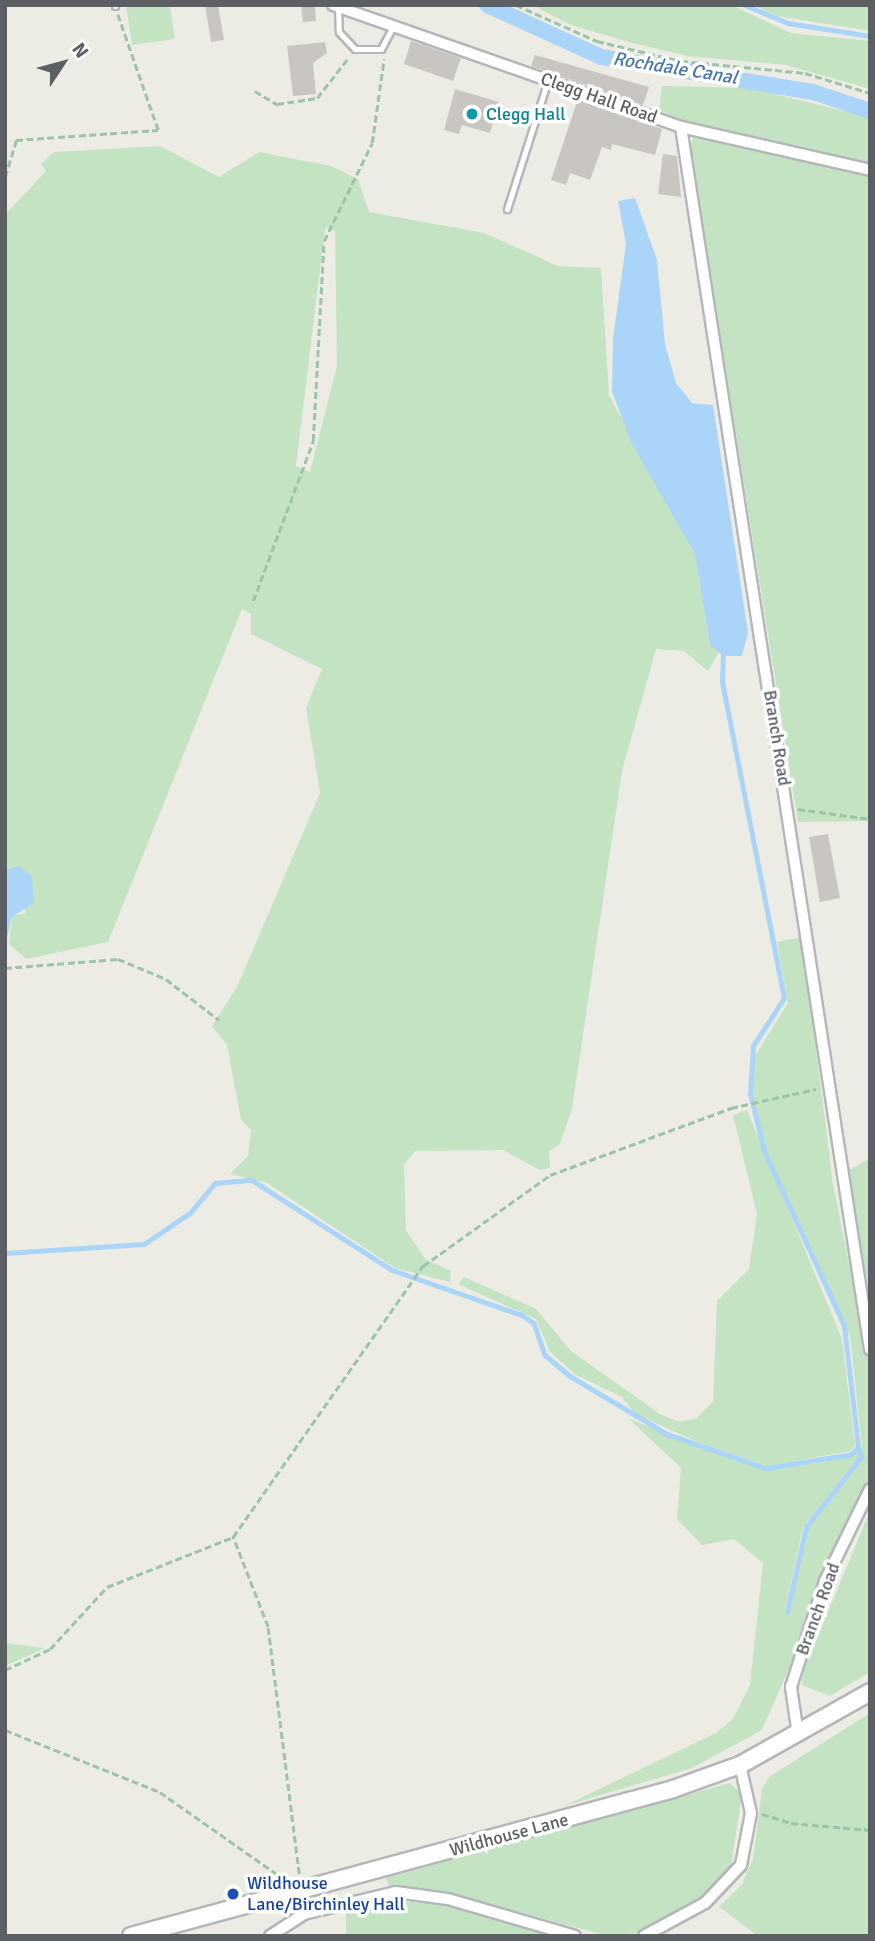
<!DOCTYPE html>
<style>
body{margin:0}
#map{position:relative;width:875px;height:1941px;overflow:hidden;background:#edece4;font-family:Signika,sans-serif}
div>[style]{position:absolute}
.green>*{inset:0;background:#c3e3c3}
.water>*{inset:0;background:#aad5f8}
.stream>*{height:4.5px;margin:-2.25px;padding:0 2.25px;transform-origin:2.25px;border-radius:2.25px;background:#aad5f8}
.canal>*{height:16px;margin:-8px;padding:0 8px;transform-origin:8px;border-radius:8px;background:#aad5f8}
.building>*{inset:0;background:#c9c6c2}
.path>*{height:2.5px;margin-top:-1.25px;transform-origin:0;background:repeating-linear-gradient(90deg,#9cc4a8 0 7px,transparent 0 10.5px)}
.roads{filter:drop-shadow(2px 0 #b5b6ba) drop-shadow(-2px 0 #b5b6ba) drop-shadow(0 2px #b5b6ba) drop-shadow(0 -2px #b5b6ba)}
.service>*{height:5px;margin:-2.5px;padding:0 2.5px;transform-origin:2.5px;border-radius:2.5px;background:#fff}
.minor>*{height:10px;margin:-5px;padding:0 5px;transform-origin:5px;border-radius:5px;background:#fff}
.secondary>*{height:16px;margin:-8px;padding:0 8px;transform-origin:8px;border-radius:8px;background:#fff}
.dots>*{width:19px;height:19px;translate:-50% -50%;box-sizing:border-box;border:4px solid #fff;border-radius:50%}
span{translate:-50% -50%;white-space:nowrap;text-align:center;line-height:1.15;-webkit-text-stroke:7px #fff;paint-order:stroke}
.street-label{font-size:18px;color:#5c5f64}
.culture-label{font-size:18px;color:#0d838f}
.left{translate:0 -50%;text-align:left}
.transit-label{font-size:18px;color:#164399}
.water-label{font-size:19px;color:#4876a9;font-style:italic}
.frame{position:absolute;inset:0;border:7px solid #5c5f64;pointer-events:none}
.north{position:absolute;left:28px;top:28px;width:70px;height:70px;-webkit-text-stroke:5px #fff;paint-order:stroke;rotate:54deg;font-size:19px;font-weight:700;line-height:28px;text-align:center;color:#5c5f64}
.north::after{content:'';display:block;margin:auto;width:24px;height:32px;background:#5c5f64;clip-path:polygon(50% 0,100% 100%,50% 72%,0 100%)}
</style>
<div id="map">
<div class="green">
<i style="clip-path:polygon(126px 5px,170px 5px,175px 39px,132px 45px)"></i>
<i style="clip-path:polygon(532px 5px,731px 5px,791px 33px,870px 41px,870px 89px,786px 65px,687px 56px,629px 42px,571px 25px)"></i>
<i style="clip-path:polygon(753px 5px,870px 5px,870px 31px,777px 16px)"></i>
<i style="clip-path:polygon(662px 86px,749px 88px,861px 115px,870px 119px,870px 165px,678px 119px,659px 110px)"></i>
<i style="clip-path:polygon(695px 134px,870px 173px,870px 821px,798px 822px,690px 146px)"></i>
<i style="clip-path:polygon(evenodd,160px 146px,219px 177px,259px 152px,331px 166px,358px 179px,369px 212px,484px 233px,558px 266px,601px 268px,609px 395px,695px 554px,710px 645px,719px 652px,708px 671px,684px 651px,656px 649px,622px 771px,572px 1109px,560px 1144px,549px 1151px,550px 1168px,540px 1170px,503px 1150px,415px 1151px,404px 1165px,406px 1230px,425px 1259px,451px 1271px,450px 1282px,395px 1268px,267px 1183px,230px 1174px,248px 1156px,251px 1130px,241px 1120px,227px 1045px,212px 1026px,237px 987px,320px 793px,306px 708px,322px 669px,251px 634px,251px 614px,242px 609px,108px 942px,26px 959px,9px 944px,12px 916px,26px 913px,5px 870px,5px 215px,46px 171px,41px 164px,54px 152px,160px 146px,325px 228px,335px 230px,337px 366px,310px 472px,296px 466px,325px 228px)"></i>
<i style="clip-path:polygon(802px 937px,833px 1184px,870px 1368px,870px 1484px,762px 1730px,692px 1768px,564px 1806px,716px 1733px,733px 1719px,750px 1685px,763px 1563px,734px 1539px,702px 1545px,677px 1519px,681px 1468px,629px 1419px,766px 1470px,825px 1462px,857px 1450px,859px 1457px,803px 1527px,784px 1615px,807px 1528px,863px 1457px,850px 1336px,764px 1147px,751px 1084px,753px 1059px,788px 1003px,777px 942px)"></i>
<i style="clip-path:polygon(747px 1110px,842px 1339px,855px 1446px,851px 1451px,767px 1466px,700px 1443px,635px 1414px,622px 1397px,576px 1375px,550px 1352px,536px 1319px,458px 1284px,464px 1277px,536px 1309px,571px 1351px,660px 1414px,679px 1422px,697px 1418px,713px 1401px,717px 1301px,749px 1269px,757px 1214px,733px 1115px)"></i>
<i style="clip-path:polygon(870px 1158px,870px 1297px,848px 1171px)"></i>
<i style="clip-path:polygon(870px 1511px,870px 1672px,830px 1696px,802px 1685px,803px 1672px)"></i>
<i style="clip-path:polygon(5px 1643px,45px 1648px,5px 1666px)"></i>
<i style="clip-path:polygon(870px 1713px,870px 1936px,758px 1936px,719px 1907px,742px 1884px,753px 1859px,762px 1789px,769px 1777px)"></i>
<i style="clip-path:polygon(730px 1783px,742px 1794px,730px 1873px,693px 1904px,636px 1933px,608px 1936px,447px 1893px,390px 1888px,386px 1878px)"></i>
<i style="clip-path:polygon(383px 1900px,458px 1905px,549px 1936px,346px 1936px,346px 1911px)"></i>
</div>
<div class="water">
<i style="clip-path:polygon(635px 198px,657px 260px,665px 344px,676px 383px,692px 403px,713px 405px,748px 632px,742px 656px,723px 656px,710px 645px,695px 554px,632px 444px,612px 392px,613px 339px,626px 244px,618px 201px)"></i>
<i style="clip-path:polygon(18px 866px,32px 876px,34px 903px,12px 917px,5px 946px,5px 870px)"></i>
</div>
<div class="stream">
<i style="left:745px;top:5px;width:47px;rotate:22.7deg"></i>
<i style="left:788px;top:23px;width:83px;rotate:9deg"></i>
<i style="left:5px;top:1253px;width:139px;rotate:-3.7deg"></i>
<i style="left:144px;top:1244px;width:55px;rotate:-34deg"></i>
<i style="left:190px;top:1213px;width:39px;rotate:-50deg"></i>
<i style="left:215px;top:1183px;width:37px;rotate:-5deg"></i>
<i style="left:252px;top:1180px;width:166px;rotate:32.7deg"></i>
<i style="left:392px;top:1270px;width:138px;rotate:19.1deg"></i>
<i style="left:522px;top:1315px;width:14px;rotate:34deg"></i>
<i style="left:534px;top:1323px;width:34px;rotate:71deg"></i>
<i style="left:545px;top:1355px;width:33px;rotate:40deg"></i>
<i style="left:570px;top:1376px;width:113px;rotate:30.9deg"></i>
<i style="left:667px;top:1434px;width:105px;rotate:19deg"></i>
<i style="left:766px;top:1468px;width:87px;rotate:-9.2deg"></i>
<i style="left:852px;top:1454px;width:9px;rotate:-49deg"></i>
<i style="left:858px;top:1447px;width:122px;rotate:-96.6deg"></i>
<i style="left:844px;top:1326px;width:192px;rotate:-114.6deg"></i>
<i style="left:764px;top:1151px;width:59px;rotate:-103.8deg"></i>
<i style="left:750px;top:1094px;width:48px;rotate:-86.4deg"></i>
<i style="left:753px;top:1046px;width:57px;rotate:-57.1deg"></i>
<i style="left:784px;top:998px;width:323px;rotate:-101.1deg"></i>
<i style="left:722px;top:681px;width:25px;rotate:-88deg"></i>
<i style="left:787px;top:1612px;width:87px;rotate:-77.4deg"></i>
<i style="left:806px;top:1527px;width:89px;rotate:-51.8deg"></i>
<i style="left:861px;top:1457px;width:10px;rotate:-107deg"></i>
</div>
<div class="canal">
<i style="left:487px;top:5px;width:125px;rotate:24.5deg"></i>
<i style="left:601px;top:57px;width:215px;rotate:9.4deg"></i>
<i style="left:813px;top:92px;width:60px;rotate:18.4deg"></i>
</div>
<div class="building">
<i style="clip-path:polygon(205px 5px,218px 5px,224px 40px,211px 42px)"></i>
<i style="clip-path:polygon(301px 5px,315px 5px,316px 21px,303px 22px)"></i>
<i style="clip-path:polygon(411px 41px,461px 58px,453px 81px,404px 64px)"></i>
<i style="clip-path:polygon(325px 42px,327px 53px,313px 63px,316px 94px,293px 96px,287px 46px)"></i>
<i style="clip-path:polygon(535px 55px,649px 87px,643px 105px,531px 66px)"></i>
<i style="clip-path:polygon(455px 89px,499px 102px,490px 133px,462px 125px,459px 134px,444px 130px)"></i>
<i style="clip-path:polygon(578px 99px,662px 129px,655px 155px,612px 144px,611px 150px,602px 147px,590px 180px,570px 173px,566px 185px,551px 180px)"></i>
<i style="clip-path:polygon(663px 154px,677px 156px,681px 197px,658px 194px)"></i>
<i style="clip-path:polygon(828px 834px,840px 898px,820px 902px,809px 837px)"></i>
</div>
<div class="path">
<i style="left:516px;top:5px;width:89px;rotate:24deg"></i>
<i style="left:597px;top:41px;width:86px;rotate:13.4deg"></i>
<i style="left:681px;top:61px;width:125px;rotate:5.5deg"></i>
<i style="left:805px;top:73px;width:68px;rotate:17.1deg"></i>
<i style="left:255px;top:91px;width:26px;rotate:31deg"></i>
<i style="left:277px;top:104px;width:40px;rotate:-8.5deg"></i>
<i style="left:317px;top:98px;width:52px;rotate:-52deg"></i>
<i style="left:5px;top:177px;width:39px;rotate:-73deg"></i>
<i style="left:16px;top:140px;width:142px;rotate:-4deg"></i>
<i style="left:158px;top:130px;width:124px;rotate:-109.3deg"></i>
<i style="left:253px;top:601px;width:171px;rotate:-69.4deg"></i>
<i style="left:313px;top:441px;width:200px;rotate:-86.9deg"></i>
<i style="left:324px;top:241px;width:109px;rotate:-63.9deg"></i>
<i style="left:372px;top:143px;width:85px;rotate:-81.9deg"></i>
<i style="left:798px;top:809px;width:73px;rotate:7.9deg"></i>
<i style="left:5px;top:968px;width:113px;rotate:-4.6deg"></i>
<i style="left:118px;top:959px;width:52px;rotate:22.6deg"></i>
<i style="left:166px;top:979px;width:67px;rotate:37.7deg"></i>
<i style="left:5px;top:1670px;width:50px;rotate:-25deg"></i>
<i style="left:50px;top:1649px;width:84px;rotate:-47.4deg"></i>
<i style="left:107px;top:1587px;width:136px;rotate:-21.6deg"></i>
<i style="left:5px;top:1730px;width:167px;rotate:21.8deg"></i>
<i style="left:160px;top:1792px;width:151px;rotate:35.1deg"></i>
<i style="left:762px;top:1814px;width:30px;rotate:17deg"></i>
<i style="left:791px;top:1823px;width:79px;rotate:5.1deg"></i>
<i style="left:299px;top:1874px;width:249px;rotate:-97.2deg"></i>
<i style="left:268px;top:1627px;width:97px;rotate:-111.3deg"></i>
<i style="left:233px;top:1537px;width:331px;rotate:-55deg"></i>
<i style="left:423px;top:1266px;width:156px;rotate:-35.6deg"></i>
<i style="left:550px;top:1175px;width:193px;rotate:-20.3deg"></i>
<i style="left:731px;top:1108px;width:87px;rotate:-12.6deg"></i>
</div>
<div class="roads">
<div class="service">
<i style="left:115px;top:5px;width:1px;rotate:90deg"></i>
<i style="left:338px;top:7px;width:25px;rotate:88deg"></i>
<i style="left:339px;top:32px;width:23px;rotate:47deg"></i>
<i style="left:355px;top:49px;width:26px"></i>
<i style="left:381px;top:49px;width:26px;rotate:-62deg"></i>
<i style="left:507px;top:209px;width:135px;rotate:-72.4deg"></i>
</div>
<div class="minor">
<i style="left:333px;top:5px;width:369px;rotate:19.3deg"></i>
<i style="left:681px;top:127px;width:194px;rotate:12.8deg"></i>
<i style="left:681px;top:127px;width:1237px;rotate:81.21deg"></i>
<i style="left:798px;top:1735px;width:49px;rotate:-98.3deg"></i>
<i style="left:791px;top:1687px;width:111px;rotate:-72.2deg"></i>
<i style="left:825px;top:1581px;width:102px;rotate:-63.9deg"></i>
<i style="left:270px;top:1936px;width:40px;rotate:-32.9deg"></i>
<i style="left:304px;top:1914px;width:95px;rotate:-13.4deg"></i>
<i style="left:396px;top:1892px;width:52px;rotate:7.7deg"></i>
<i style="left:448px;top:1899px;width:132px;rotate:16.2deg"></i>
<i style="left:644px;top:1936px;width:69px;rotate:-28.4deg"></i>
<i style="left:705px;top:1903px;width:52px;rotate:-46.5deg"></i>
<i style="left:741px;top:1865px;width:53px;rotate:-79.1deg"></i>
<i style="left:751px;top:1813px;width:49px;rotate:-102.9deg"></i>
</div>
<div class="secondary">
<i style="left:131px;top:1936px;width:562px;rotate:-15.17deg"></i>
<i style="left:673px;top:1789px;width:71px;rotate:-19.7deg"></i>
<i style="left:740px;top:1765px;width:149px;rotate:-29.3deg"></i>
</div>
</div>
<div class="dots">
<i style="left:472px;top:114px;background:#0f9aa8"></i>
<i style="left:233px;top:1894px;background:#1a4fb4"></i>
</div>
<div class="street-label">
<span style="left:599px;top:98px;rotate:19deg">Clegg Hall Road</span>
<span style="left:777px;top:738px;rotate:81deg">Branch Road</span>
<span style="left:818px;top:1609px;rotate:-70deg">Branch Road</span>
<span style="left:509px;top:1835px;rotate:-15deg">Wildhouse Lane</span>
</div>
<div class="culture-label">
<span class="left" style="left:486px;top:114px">Clegg Hall</span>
</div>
<div class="transit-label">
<span class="left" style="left:247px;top:1894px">Wildhouse<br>Lane/Birchinley Hall</span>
</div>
<div class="water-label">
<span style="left:675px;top:69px;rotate:9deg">Rochdale Canal</span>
</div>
<div class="frame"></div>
<div class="north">N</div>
</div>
